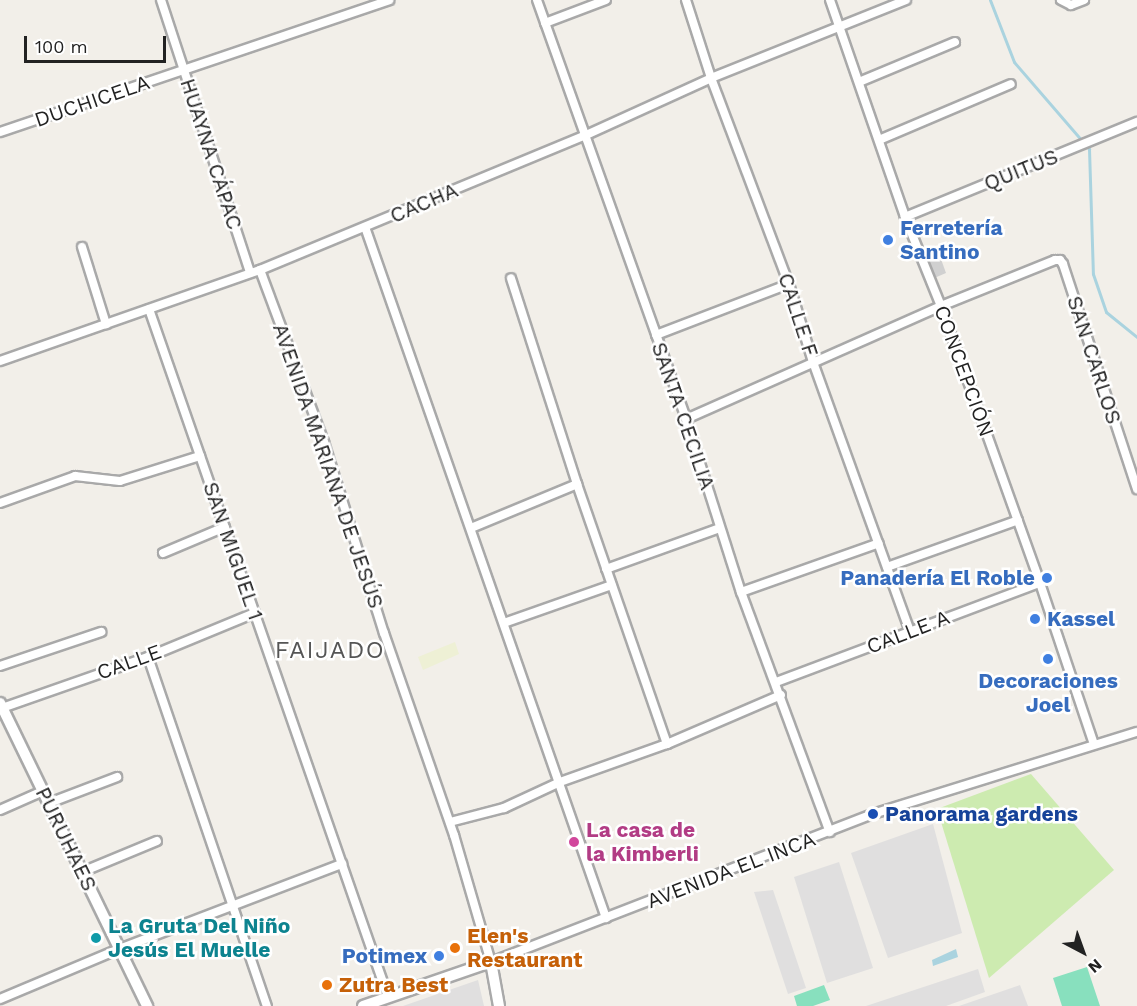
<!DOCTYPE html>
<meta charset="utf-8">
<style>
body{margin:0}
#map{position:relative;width:1137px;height:1006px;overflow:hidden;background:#f2efe9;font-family:"Work Sans",sans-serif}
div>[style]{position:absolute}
.residential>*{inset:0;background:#e0dfdf}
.religious>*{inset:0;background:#d0d0d0}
.farmland>*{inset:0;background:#eef0d5}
.grass>*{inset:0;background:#cdebb0}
.pitch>*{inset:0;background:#88e0be}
.water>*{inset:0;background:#aad3df}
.stream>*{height:3px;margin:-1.5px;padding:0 1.5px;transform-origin:1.5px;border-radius:1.5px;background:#aad3df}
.roads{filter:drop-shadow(2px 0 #a9a9a9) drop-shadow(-2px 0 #a9a9a9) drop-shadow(0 2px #a9a9a9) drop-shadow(0 -2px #a9a9a9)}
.minor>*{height:8px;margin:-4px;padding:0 4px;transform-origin:4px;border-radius:4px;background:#fff}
.tertiary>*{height:10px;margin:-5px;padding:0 5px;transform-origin:5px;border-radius:5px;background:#fff}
.dots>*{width:16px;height:16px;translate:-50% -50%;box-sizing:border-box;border:3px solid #fff;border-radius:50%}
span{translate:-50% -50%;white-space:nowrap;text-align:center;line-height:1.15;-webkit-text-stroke:5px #fff;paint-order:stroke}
.street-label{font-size:21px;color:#222}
.shop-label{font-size:21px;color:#366cbe;font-weight:700}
.left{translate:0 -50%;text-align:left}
.right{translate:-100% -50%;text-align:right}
.transit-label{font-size:21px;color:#164399;font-weight:700}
.hotel-label{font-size:21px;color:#b23c85;font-weight:700}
.culture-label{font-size:21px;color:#0d838f;font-weight:700}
.food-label{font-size:21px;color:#c56008;font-weight:700}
.quarter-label{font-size:24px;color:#555;letter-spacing:1.5px}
.north{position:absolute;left:1053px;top:922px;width:60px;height:60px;-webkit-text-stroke:4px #fff;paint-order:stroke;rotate:139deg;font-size:16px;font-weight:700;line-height:24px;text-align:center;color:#222}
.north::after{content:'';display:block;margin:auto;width:21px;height:27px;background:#222;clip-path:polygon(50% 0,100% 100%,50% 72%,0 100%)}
.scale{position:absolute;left:24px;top:36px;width:142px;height:27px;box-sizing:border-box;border:3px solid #222;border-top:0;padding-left:8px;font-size:18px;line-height:21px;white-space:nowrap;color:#222;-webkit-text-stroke:4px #fff;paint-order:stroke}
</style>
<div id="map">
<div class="residential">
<i style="clip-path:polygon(933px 824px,962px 933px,888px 958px,851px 853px)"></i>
<i style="clip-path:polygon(839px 862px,873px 968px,827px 983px,794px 877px)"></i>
<i style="clip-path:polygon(773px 890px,806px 988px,788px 994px,754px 892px)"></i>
<i style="clip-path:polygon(978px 969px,985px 992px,946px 1006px,866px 1006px)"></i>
<i style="clip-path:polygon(478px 980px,484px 1006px,403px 1006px)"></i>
<i style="clip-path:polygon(1020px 985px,1028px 1006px,959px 1006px)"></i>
</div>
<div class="religious">
<i style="clip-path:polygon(937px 248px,946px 273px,932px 279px,922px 253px)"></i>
</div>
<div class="farmland">
<i style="clip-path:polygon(455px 642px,459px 654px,423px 670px,418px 657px)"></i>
</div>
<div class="grass">
<i style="clip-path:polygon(1031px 774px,1114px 870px,989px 978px,937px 809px)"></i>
</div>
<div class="pitch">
<i style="clip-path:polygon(1087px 967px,1100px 1006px,1062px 1006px,1053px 978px)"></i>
<i style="clip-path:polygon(824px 985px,830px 1000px,813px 1006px,797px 1006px,794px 996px)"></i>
</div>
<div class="water">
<i style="clip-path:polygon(956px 949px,958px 957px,933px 966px,932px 960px)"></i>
</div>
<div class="stream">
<i style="left:990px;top:0;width:66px;rotate:68.8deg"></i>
<i style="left:1014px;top:62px;width:115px;rotate:49.2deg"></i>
<i style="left:1089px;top:149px;width:125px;rotate:88.2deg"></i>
<i style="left:1093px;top:274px;width:40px;rotate:71.1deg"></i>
<i style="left:1106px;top:312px;width:40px;rotate:39deg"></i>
</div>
<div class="roads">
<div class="minor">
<i style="left:161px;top:0;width:287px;rotate:71.9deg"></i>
<i style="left:537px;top:0;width:445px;rotate:70.4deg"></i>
<i style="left:686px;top:419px;width:182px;rotate:72.4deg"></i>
<i style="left:741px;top:592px;width:256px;rotate:69.7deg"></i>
<i style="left:686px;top:0;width:82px;rotate:72.2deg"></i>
<i style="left:711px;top:78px;width:220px;rotate:69.3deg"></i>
<i style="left:789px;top:284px;width:82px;rotate:72.9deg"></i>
<i style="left:813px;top:362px;width:286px;rotate:70.2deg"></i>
<i style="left:830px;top:0;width:230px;rotate:70.9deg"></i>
<i style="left:905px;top:217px;width:96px;rotate:68deg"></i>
<i style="left:941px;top:306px;width:294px;rotate:70.3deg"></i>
<i style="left:1040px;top:583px;width:170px;rotate:71.5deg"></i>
<i style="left:1061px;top:0;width:11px;rotate:27deg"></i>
<i style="left:1071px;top:5px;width:14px;rotate:-21deg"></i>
<i style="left:545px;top:23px;width:65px;rotate:-20.7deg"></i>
<i style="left:859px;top:82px;width:104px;rotate:-22.6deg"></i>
<i style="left:0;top:132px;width:411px;rotate:-18.7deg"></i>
<i style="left:879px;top:140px;width:143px;rotate:-23deg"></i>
<i style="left:905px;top:217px;width:251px;rotate:-22.3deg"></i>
<i style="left:365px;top:227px;width:732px;rotate:70.77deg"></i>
<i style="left:82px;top:247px;width:81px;rotate:72.7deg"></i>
<i style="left:260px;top:270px;width:184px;rotate:69.6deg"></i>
<i style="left:324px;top:442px;width:200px;rotate:72.6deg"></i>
<i style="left:384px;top:633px;width:214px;rotate:70.9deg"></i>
<i style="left:454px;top:835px;width:132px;rotate:73.8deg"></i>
<i style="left:491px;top:962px;width:410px;rotate:-21.2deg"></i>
<i style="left:873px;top:814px;width:276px;rotate:-17.3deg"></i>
<i style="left:149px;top:309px;width:728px;rotate:70.84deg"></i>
<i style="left:656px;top:335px;width:142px;rotate:-21deg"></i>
<i style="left:0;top:361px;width:275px;rotate:-19.3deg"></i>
<i style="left:260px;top:270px;width:351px;rotate:-22.5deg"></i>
<i style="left:584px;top:136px;width:140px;rotate:-24.5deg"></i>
<i style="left:711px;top:78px;width:210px;rotate:-21.8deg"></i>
<i style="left:686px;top:419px;width:279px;rotate:-23.9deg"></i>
<i style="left:941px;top:306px;width:123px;rotate:-22deg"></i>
<i style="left:1055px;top:260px;width:5px"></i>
<i style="left:1060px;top:260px;width:5px;rotate:53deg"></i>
<i style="left:1063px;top:264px;width:237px;rotate:71.8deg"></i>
<i style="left:0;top:503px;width:80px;rotate:-19.8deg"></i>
<i style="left:75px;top:476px;width:45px;rotate:6.3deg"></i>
<i style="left:120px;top:481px;width:84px;rotate:-17.4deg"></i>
<i style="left:471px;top:528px;width:115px;rotate:-22.5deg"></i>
<i style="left:163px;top:553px;width:67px;rotate:-22.8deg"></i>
<i style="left:887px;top:567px;width:139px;rotate:-19.7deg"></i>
<i style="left:606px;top:569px;width:121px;rotate:-19.8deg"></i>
<i style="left:741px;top:592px;width:146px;rotate:-19.5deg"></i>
<i style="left:504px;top:623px;width:114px;rotate:-19.4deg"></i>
<i style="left:148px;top:657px;width:369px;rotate:71.2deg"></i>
<i style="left:0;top:666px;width:107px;rotate:-18.6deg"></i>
<i style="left:776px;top:682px;width:282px;rotate:-20.6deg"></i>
<i style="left:2px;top:708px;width:155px;rotate:-19.3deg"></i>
<i style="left:148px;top:657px;width:116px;rotate:-22.4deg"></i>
<i style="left:667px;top:744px;width:124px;rotate:-23.3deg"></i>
<i style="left:49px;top:803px;width:73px;rotate:-20.9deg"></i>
<i style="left:0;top:810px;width:47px;rotate:-23.8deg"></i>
<i style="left:450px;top:822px;width:56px;rotate:-14.5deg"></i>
<i style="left:504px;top:808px;width:62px;rotate:-24.9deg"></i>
<i style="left:560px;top:782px;width:114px;rotate:-19.6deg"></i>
<i style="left:667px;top:744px;width:275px;rotate:-109.1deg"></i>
<i style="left:577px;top:484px;width:216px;rotate:-107.8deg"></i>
<i style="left:82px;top:872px;width:81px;rotate:-22.5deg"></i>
<i style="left:0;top:999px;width:129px;rotate:-22.8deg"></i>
<i style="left:119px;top:949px;width:239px;rotate:-20.9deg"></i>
</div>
<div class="tertiary">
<i style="left:0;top:703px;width:337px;rotate:64.1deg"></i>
<i style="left:363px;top:1006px;width:135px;rotate:-19deg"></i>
<i style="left:491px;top:962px;width:45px;rotate:79.7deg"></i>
</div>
</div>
<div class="dots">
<i style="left:888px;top:240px;background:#3f7fe0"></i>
<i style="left:1047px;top:578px;background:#3f7fe0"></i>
<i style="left:1035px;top:619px;background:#3f7fe0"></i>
<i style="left:1048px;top:659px;background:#3f7fe0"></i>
<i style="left:873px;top:814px;background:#1a4fb4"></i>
<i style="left:574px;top:842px;background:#d1479c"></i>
<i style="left:96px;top:938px;background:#0f9aa8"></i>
<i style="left:455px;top:948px;background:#e8710a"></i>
<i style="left:439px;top:956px;background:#3f7fe0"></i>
<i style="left:327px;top:985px;background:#e8710a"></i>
</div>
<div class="street-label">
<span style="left:92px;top:101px;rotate:-19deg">DUCHICELA</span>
<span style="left:211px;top:154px;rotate:72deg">HUAYNA CÁPAC</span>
<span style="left:1021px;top:170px;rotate:-22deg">QUITUS</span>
<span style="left:424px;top:203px;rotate:-23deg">CACHA</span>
<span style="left:798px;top:315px;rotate:72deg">CALLE F</span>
<span style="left:1094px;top:360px;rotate:72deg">SAN CARLOS</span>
<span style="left:964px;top:371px;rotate:70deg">CONCEPCIÓN</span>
<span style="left:683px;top:416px;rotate:71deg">SANTA CECILIA</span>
<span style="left:328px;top:466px;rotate:71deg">AVENIDA MARIANA DE JESÚS</span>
<span style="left:233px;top:551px;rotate:71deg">SAN MIGUEL 1</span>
<span style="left:908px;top:632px;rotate:-21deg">CALLE A</span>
<span style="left:129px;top:662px;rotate:-20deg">CALLE</span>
<span style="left:66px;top:839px;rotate:64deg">PURUHAES</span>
<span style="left:731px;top:870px;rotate:-21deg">AVENIDA EL INCA</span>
</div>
<div class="shop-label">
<span class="left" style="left:900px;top:240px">Ferretería<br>Santino</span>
<span class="right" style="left:1035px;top:578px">Panadería El Roble</span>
<span class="left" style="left:1047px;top:619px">Kassel</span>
<span style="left:1048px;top:693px">Decoraciones<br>Joel</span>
<span class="right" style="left:427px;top:956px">Potimex</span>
</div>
<div class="transit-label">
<span class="left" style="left:885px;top:814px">Panorama gardens</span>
</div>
<div class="hotel-label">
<span class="left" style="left:586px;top:842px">La casa de<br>la Kimberli</span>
</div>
<div class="culture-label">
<span class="left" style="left:108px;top:938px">La Gruta Del Niño<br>Jesús El Muelle</span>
</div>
<div class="food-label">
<span class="left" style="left:467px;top:948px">Elen's<br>Restaurant</span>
<span class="left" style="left:339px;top:985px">Zutra Best</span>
</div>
<div class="quarter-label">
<span style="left:330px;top:651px">FAIJADO</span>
</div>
<div class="north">N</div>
<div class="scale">100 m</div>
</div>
